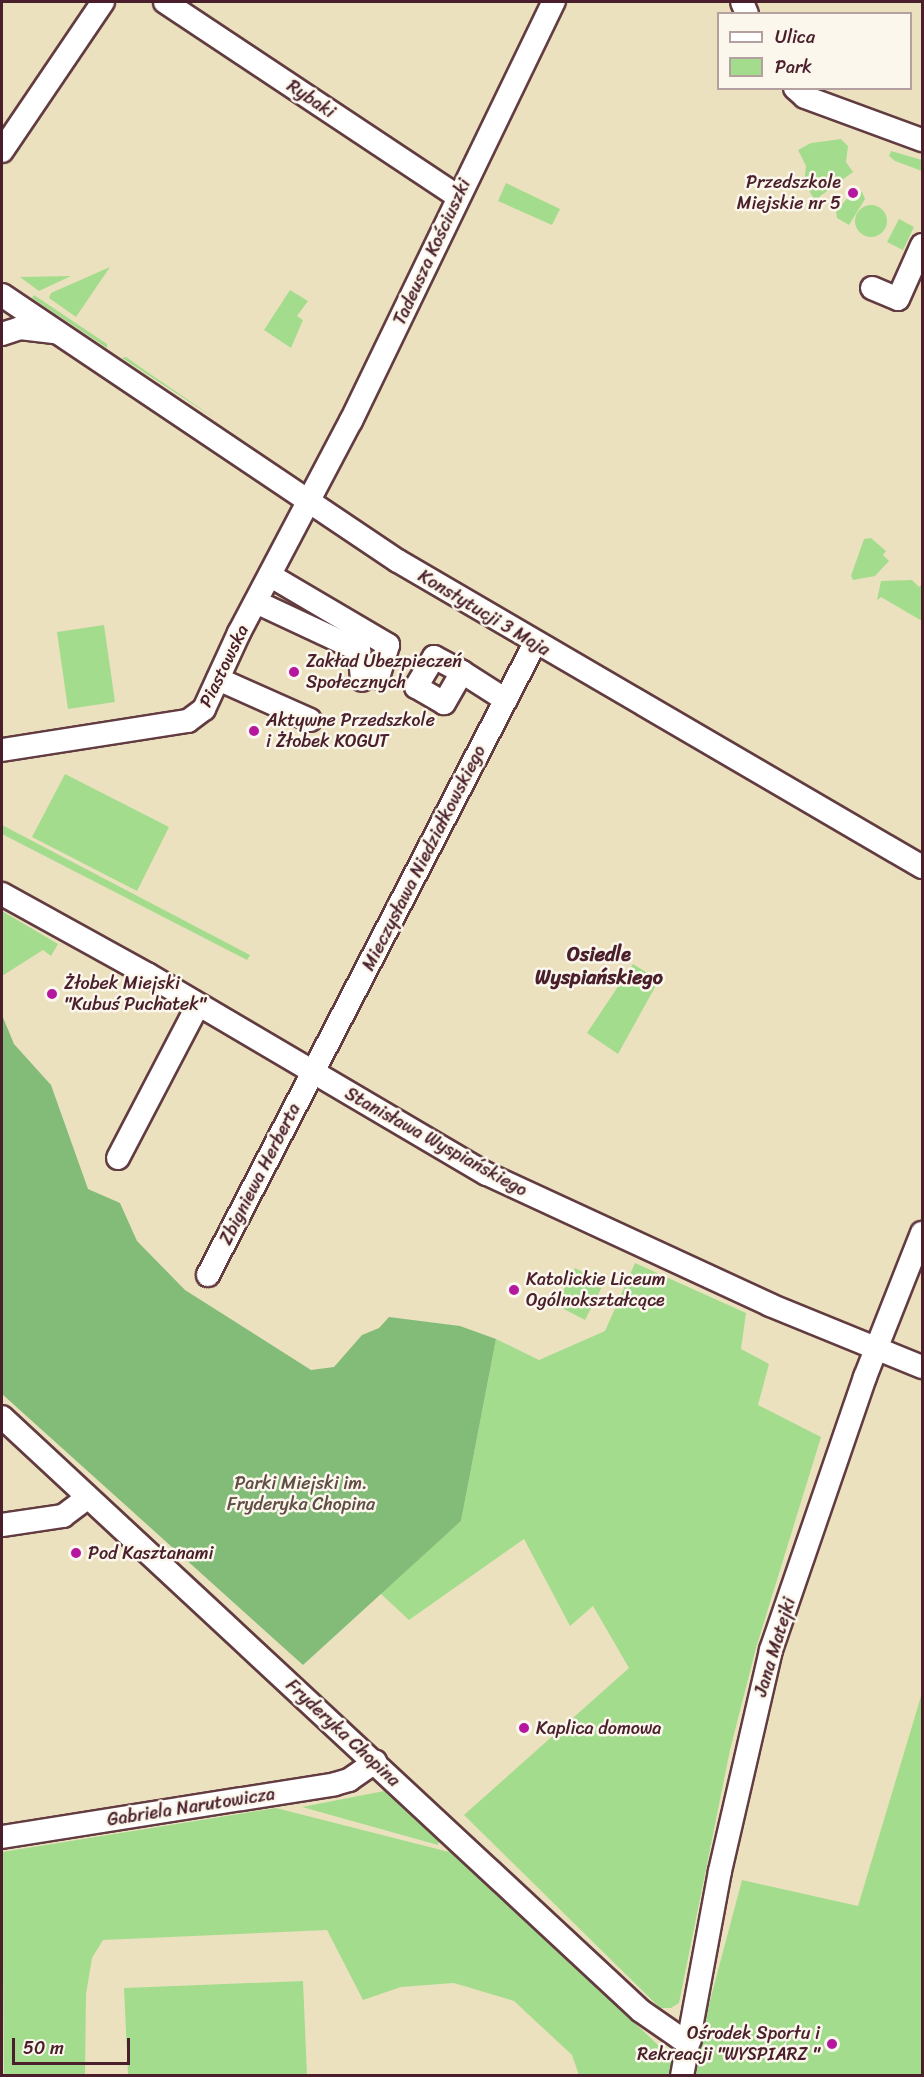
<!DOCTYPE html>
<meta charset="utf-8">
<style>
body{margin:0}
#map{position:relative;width:924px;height:2077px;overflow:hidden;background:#ece1bf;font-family:Sriracha,sans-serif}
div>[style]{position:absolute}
.green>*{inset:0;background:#a4dc8e}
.round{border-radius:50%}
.forest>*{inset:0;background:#83bc79}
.roads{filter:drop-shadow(2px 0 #623c41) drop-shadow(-2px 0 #623c41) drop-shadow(0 2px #623c41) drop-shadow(0 -2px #623c41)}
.minor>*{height:22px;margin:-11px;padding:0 11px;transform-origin:11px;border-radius:11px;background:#fff}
.dots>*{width:16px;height:16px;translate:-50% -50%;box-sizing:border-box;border:3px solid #fbf7ec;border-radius:50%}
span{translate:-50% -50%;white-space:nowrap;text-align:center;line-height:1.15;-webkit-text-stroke:5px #fbf7ec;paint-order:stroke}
.street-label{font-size:18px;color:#4a1f2b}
.poi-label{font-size:18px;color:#4a1f2b}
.right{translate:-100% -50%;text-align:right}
.left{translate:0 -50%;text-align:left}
.park-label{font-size:18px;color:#604e44}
.neighbourhood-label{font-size:20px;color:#4a1f2b;font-weight:700}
.frame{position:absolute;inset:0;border:3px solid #4a1f2b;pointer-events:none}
.legend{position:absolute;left:717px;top:12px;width:195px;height:78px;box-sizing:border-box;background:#fbf7ec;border:2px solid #b4a19f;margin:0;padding:8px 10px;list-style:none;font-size:18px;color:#4a1f2b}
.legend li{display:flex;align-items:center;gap:12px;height:30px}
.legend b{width:30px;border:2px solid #b4a19f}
.scale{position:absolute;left:12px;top:2038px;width:118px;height:27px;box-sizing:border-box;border:3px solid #4a1f2b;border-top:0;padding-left:8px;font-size:18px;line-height:21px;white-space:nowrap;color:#4a1f2b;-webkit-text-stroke:4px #fbf7ec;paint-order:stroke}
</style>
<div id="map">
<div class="green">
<i style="clip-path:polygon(841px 139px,848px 146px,846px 162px,853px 172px,815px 200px,804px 183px,806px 166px,798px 150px,811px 143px)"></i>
<i style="clip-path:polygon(891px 151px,922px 160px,922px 171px,895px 161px,889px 156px)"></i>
<i style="clip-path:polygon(506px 183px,560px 209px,552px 225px,498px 201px)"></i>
<i style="clip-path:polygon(853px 192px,862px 192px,865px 199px,849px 225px,837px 218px,836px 211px)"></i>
<i class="round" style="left:855px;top:205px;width:32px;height:32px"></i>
<i style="clip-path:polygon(899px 219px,914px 227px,903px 250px,887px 242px)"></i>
<i style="clip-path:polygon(110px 267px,76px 317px,49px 298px,51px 293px)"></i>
<i style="clip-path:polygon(71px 276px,39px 291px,20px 277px)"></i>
<i style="clip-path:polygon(290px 290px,308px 301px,297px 316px,303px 320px,291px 348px,264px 330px)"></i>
<i style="clip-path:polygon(34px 295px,107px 344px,107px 348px,32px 298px)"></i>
<i style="clip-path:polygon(126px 357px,143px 369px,216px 419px,122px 358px)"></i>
<i style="clip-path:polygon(871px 538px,886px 551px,883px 555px,889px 561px,875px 576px,853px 580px,851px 576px,864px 539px)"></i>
<i style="clip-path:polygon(912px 580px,919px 587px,922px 584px,922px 621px,881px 597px,877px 600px,881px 581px)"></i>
<i style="clip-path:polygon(104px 625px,115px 702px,68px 709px,57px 632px)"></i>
<i style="clip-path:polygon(65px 774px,169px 827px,137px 891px,32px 837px)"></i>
<i style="clip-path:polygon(2px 825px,250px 955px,247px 960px,2px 834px)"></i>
<i style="clip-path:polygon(2px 911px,58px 944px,51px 956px,43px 950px,2px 976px)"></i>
<i style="clip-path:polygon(633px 964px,659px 980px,618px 1054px,587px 1033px)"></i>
<i style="clip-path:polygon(635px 1263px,746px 1313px,741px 1349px,769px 1364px,758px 1405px,821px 1437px,756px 1648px,730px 1750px,679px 2003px,671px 2008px,660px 2008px,464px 1815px,629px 1668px,593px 1606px,570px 1626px,524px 1539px,409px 1620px,380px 1593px,461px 1521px,496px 1339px,539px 1360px,605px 1331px)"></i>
<i style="clip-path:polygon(575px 1268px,604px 1283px,585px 1320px,556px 1305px)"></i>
<i style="clip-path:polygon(922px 1693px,922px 2075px,690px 2076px,742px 1880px,858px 1906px)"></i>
<i style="clip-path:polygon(384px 1791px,439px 1840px,438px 1845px,302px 1807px)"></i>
<i style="clip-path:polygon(276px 1808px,453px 1853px,672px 2058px,670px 2075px,579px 2075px,572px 2055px,514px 2001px,454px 1983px,401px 1987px,363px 2000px,327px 1930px,103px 1940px,92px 1958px,86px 1994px,85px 2075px,4px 2075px,2px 1852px)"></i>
<i style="clip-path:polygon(303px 1981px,307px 2075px,128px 2075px,124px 1988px)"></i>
</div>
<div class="forest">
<i style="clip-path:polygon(2px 1015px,14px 1044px,51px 1085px,88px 1189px,120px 1203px,137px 1241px,185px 1290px,311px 1370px,334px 1367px,362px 1335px,379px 1328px,389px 1317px,460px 1326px,496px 1339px,461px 1521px,303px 1665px,2px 1394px)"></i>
</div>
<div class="roads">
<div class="minor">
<i style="left:165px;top:2px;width:352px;rotate:33.6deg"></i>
<i style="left:742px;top:2px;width:13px;rotate:67deg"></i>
<i style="left:795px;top:88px;width:13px;rotate:42deg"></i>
<i style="left:805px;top:97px;width:125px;rotate:20.2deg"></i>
<i style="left:2px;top:151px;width:180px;rotate:-55.9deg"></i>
<i style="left:872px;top:288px;width:28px;rotate:23deg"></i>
<i style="left:898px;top:299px;width:59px;rotate:-66deg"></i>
<i style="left:2px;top:295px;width:477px;rotate:33.9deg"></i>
<i style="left:398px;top:561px;width:607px;rotate:30.28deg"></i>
<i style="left:2px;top:334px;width:19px;rotate:-18deg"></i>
<i style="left:20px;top:328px;width:34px;rotate:7deg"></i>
<i style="left:271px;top:576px;width:136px;rotate:30.5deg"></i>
<i style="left:388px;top:645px;width:34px;rotate:107deg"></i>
<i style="left:256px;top:602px;width:114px;rotate:25deg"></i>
<i style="left:359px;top:650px;width:30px;rotate:84deg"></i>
<i style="left:462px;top:672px;width:36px;rotate:120deg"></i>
<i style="left:444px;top:703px;width:32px;rotate:-150deg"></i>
<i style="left:416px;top:687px;width:35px;rotate:-59deg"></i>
<i style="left:434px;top:657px;width:32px;rotate:28deg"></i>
<i style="left:462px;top:672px;width:52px;rotate:32.5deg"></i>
<i style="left:218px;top:679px;width:101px;rotate:24deg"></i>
<i style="left:2px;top:750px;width:188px;rotate:-8.9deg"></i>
<i style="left:188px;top:721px;width:20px;rotate:-37deg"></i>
<i style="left:204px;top:709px;width:84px;rotate:-65.3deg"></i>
<i style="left:239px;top:633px;width:240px;rotate:-62.2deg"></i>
<i style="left:351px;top:421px;width:466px;rotate:-64.2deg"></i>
<i style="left:2px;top:894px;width:166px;rotate:28.9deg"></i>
<i style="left:147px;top:974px;width:394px;rotate:30.5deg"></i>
<i style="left:487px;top:1174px;width:312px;rotate:24.8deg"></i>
<i style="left:770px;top:1305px;width:164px;rotate:22.2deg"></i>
<i style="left:118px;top:1158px;width:173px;rotate:-62.4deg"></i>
<i style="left:208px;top:1275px;width:712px;rotate:-62.64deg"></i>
<i style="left:2px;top:1417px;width:872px;rotate:42.91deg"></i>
<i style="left:641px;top:2011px;width:47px;rotate:34.7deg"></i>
<i style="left:680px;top:2038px;width:10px;rotate:11deg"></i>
<i style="left:2px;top:1525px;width:62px;rotate:-8.4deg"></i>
<i style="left:63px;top:1516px;width:30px;rotate:-37deg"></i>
<i style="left:2px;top:1837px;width:337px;rotate:-9deg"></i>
<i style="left:335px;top:1784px;width:15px;rotate:-16deg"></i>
<i style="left:349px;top:1780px;width:32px;rotate:-35deg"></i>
<i style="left:682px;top:2076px;width:208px;rotate:-79.5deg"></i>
<i style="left:720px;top:1871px;width:227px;rotate:-77deg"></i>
<i style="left:771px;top:1650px;width:289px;rotate:-71deg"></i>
<i style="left:865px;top:1377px;width:155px;rotate:-68.4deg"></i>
</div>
</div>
<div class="dots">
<i style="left:853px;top:193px;background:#b5179e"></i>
<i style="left:294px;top:672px;background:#b5179e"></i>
<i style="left:254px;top:731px;background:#b5179e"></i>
<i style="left:52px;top:994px;background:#b5179e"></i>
<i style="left:514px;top:1290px;background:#b5179e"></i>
<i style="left:76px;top:1553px;background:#b5179e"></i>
<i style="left:524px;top:1728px;background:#b5179e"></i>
<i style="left:832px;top:2044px;background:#b5179e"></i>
</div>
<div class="street-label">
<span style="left:311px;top:99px;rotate:34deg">Rybaki</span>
<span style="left:432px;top:252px;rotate:-65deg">Tadeusza Kościuszki</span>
<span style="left:484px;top:613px;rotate:31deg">Konstytucji 3 Maja</span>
<span style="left:224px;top:666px;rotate:-64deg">Piastowska</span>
<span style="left:424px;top:858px;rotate:-63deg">Mieczysława Niedziałkowskiego</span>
<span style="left:436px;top:1142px;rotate:29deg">Stanisława Wyspiańskiego</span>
<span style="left:260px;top:1174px;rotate:-63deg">Zbigniewa Herberta</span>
<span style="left:775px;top:1647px;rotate:-73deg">Jana Matejki</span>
<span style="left:343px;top:1733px;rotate:43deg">Fryderyka Chopina</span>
<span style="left:191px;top:1807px;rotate:-9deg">Gabriela Narutowicza</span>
</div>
<div class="poi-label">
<span class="right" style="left:841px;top:193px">Przedszkole<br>Miejskie nr 5</span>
<span class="left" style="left:306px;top:672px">Zakład Ubezpieczeń<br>Społecznych</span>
<span class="left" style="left:266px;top:731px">Aktywne Przedszkole<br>i Żłobek KOGUT</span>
<span class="left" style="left:64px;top:994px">Żłobek Miejski<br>"Kubuś Puchatek"</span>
<span class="left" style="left:526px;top:1290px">Katolickie Liceum<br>Ogólnokształcące</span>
<span class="left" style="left:88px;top:1553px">Pod Kasztanami</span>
<span class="left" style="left:536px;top:1728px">Kaplica domowa</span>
<span class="right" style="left:820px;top:2044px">Ośrodek Sportu i<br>Rekreacji "WYSPIARZ "</span>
</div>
<div class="park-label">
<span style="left:301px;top:1494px">Parki Miejski im.<br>Fryderyka Chopina</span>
</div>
<div class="neighbourhood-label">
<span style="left:599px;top:966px">Osiedle<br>Wyspiańskiego</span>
</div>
<div class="frame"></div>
<ul class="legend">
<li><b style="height:8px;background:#fff"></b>Ulica</li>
<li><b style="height:16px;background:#a4dc8e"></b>Park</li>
</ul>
<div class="scale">50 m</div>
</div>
